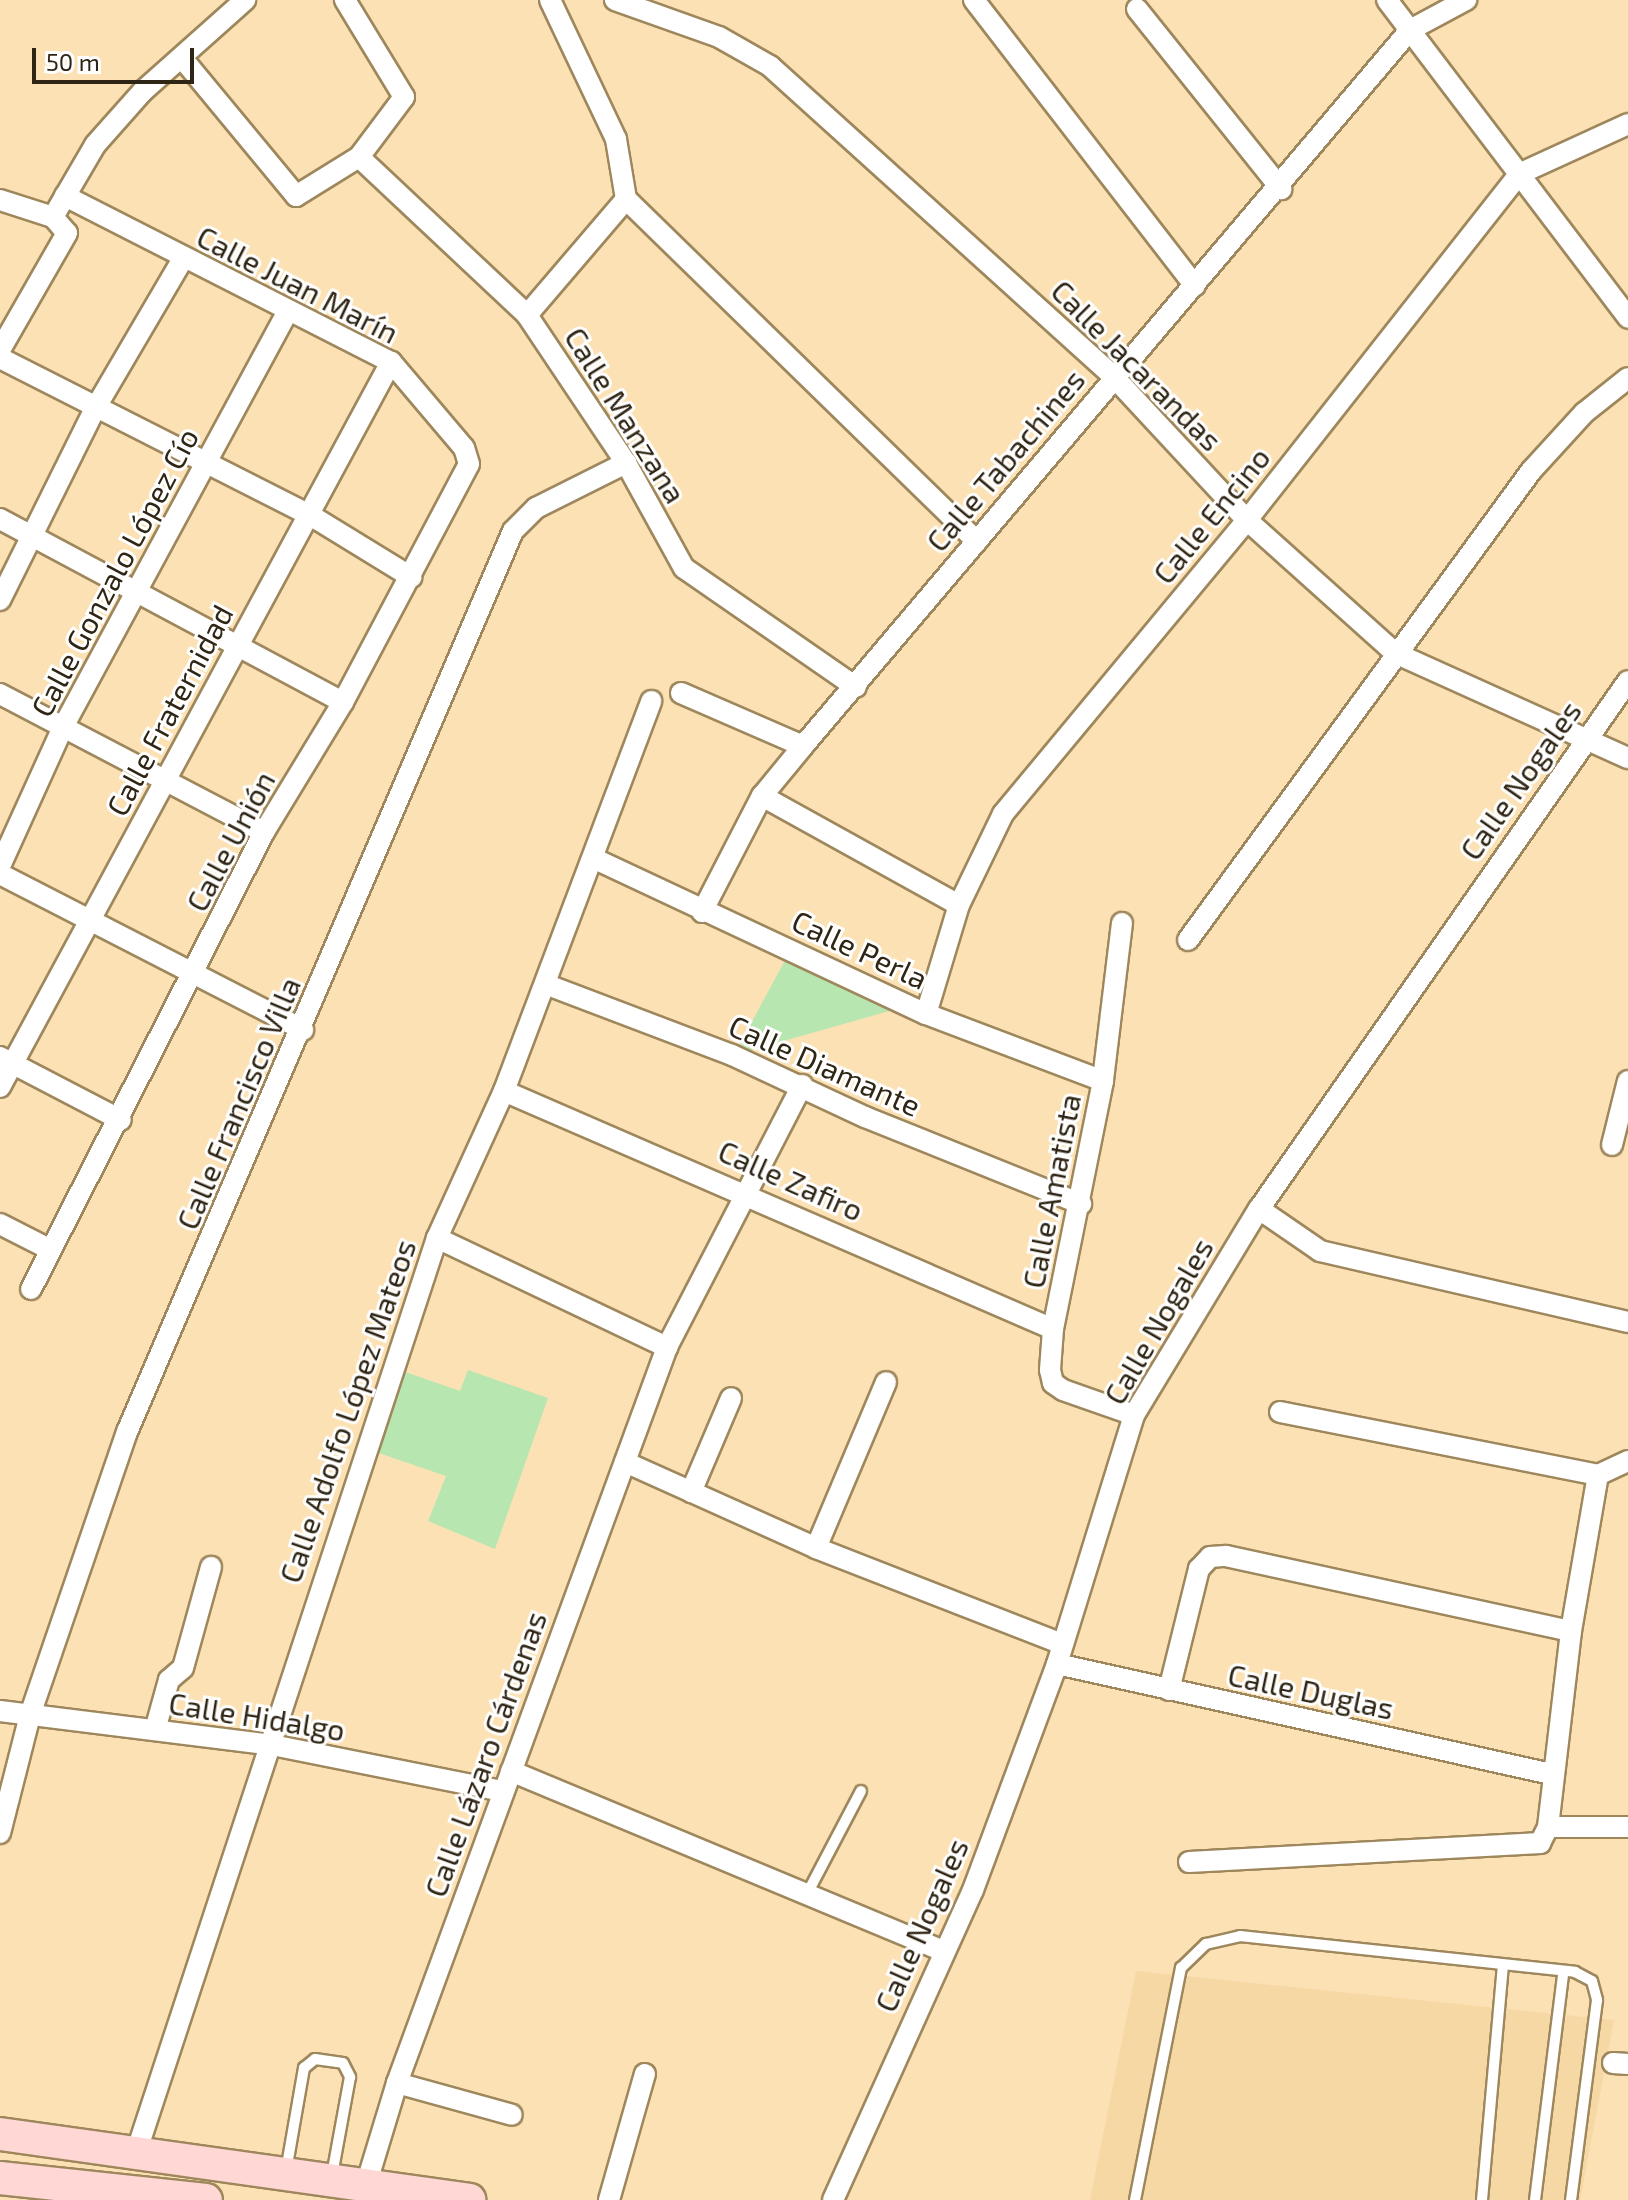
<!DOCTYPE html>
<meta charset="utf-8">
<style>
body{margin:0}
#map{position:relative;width:1628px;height:2200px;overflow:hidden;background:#fbe1b4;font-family:"Exo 2",sans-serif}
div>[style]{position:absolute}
.built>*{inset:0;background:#f6d8a4}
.green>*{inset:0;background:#b8e6b1}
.roads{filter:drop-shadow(2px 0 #9e875c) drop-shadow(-2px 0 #9e875c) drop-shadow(0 2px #9e875c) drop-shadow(0 -2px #9e875c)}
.service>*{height:10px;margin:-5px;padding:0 5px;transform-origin:5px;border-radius:5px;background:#fff}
.minor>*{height:20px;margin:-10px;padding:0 10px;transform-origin:10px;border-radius:10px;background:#fff}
.primary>*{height:32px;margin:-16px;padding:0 16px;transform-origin:16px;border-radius:16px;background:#ffd7d5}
span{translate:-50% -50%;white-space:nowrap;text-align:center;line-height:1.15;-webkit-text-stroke:6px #fff;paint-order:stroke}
.street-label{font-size:30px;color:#2f2514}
.scale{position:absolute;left:32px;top:48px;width:162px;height:36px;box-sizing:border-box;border:4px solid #2f2514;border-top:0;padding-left:10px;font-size:24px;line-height:28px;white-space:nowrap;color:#2f2514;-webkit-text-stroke:6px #fff;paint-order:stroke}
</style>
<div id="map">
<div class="built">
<i style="clip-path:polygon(1136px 1971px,1614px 2020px,1580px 2200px,1090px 2200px)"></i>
</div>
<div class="green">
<i style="clip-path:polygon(791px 949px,907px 1006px,734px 1055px)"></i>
<i style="clip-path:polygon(394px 1368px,460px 1391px,468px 1370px,548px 1398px,495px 1549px,428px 1521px,446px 1476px,367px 1449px)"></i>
</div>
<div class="roads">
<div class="service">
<i style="left:808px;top:1892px;width:114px;rotate:-62.3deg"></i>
<i style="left:286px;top:2171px;width:105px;rotate:-80.1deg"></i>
<i style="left:304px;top:2068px;width:14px;rotate:-39deg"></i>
<i style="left:315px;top:2059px;width:28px;rotate:8deg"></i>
<i style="left:343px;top:2063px;width:16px;rotate:63deg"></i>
<i style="left:350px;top:2077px;width:100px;rotate:100.4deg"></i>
<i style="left:1135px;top:2200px;width:237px;rotate:-78.8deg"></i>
<i style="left:1181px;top:1968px;width:35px;rotate:-44deg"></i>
<i style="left:1206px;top:1944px;width:35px;rotate:-13deg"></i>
<i style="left:1240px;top:1936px;width:337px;rotate:6.1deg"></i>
<i style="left:1575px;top:1972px;width:19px;rotate:28deg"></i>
<i style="left:1592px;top:1981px;width:20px;rotate:75deg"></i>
<i style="left:1597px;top:2000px;width:202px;rotate:97.4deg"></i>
<i style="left:1482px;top:2200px;width:236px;rotate:-84.9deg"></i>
<i style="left:1535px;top:2200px;width:228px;rotate:-82.9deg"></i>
</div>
<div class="minor">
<i style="left:615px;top:0;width:110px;rotate:19.6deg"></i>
<i style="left:719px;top:37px;width:59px;rotate:29.6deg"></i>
<i style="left:770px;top:66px;width:462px;rotate:42.1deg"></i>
<i style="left:1113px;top:376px;width:197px;rotate:47.1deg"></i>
<i style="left:1247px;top:520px;width:199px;rotate:41.9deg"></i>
<i style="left:1395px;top:653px;width:256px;rotate:24.3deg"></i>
<i style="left:974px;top:0;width:361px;rotate:52.3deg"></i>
<i style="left:1387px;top:0;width:399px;rotate:52.8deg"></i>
<i style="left:1137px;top:9px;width:231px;rotate:51.3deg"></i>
<i style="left:182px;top:58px;width:179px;rotate:50.4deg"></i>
<i style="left:296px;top:196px;width:74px;rotate:-31.8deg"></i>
<i style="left:359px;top:157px;width:75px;rotate:-53.1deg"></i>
<i style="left:404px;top:97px;width:114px;rotate:-121.3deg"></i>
<i style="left:359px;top:157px;width:231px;rotate:43.2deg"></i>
<i style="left:527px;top:315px;width:178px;rotate:56.2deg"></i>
<i style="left:626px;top:463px;width:120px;rotate:61.1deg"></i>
<i style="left:684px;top:568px;width:209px;rotate:34.7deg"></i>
<i style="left:626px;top:199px;width:490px;rotate:44.3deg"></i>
<i style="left:0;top:200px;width:56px;rotate:17.8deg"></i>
<i style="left:53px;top:217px;width:21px;rotate:49deg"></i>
<i style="left:67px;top:233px;width:135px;rotate:119.8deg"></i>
<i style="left:53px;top:217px;width:83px;rotate:-59.7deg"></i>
<i style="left:95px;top:145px;width:72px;rotate:-48.4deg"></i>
<i style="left:143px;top:91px;width:137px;rotate:-41.7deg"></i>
<i style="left:527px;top:315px;width:153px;rotate:-49.5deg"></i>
<i style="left:626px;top:199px;width:61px;rotate:-99.5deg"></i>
<i style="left:616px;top:139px;width:154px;rotate:-115.4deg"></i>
<i style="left:0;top:358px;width:347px;rotate:26.9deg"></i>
<i style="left:310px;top:515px;width:119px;rotate:31.5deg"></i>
<i style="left:0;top:519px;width:389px;rotate:28.1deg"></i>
<i style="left:0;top:600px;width:216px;rotate:-63.6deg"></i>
<i style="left:96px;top:407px;width:172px;rotate:-59.6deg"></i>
<i style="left:681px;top:693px;width:133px;rotate:23.5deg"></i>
<i style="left:0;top:694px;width:298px;rotate:27.6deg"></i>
<i style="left:762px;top:796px;width:225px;rotate:29deg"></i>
<i style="left:595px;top:859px;width:365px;rotate:25.1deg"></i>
<i style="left:926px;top:1014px;width:189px;rotate:20.7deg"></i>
<i style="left:0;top:866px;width:153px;rotate:-65.6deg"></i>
<i style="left:63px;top:727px;width:473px;rotate:-61.6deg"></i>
<i style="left:0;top:874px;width:341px;rotate:27.2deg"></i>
<i style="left:702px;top:912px;width:131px;rotate:-62.7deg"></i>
<i style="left:762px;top:796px;width:65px;rotate:-50.6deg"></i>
<i style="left:803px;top:746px;width:939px;rotate:-49.71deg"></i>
<i style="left:1410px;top:30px;width:64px;rotate:-28.2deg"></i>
<i style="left:1122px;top:923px;width:159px;rotate:96.9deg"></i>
<i style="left:1103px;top:1081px;width:253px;rotate:101.4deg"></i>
<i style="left:1053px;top:1329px;width:41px;rotate:94.2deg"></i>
<i style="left:1050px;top:1370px;width:13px;rotate:77deg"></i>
<i style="left:1053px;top:1383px;width:12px;rotate:35deg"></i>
<i style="left:1063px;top:1390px;width:75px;rotate:19.4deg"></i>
<i style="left:1188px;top:940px;width:581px;rotate:-53.82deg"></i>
<i style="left:1531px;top:471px;width:79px;rotate:-47.6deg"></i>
<i style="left:1584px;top:413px;width:56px;rotate:-38.5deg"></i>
<i style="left:545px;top:984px;width:200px;rotate:20.8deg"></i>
<i style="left:732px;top:1055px;width:147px;rotate:25deg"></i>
<i style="left:865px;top:1117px;width:233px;rotate:21.9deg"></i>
<i style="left:926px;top:1014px;width:114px;rotate:-73.2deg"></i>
<i style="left:959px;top:905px;width:101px;rotate:-64.2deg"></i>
<i style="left:1003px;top:814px;width:382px;rotate:-50.3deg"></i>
<i style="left:1247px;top:520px;width:440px;rotate:-51.8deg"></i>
<i style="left:1519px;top:174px;width:120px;rotate:-24.6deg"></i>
<i style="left:0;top:1057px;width:136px;rotate:27.5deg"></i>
<i style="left:0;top:1087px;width:824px;rotate:-61.66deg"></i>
<i style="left:504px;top:1091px;width:598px;rotate:23.44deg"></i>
<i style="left:1612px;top:1145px;width:66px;rotate:-76deg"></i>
<i style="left:1259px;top:1209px;width:74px;rotate:34.5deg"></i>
<i style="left:1320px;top:1251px;width:316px;rotate:13deg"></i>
<i style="left:0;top:1224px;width:57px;rotate:27deg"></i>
<i style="left:437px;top:1238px;width:255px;rotate:25.4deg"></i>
<i style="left:31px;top:1289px;width:513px;rotate:-62.99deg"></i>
<i style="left:264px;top:832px;width:152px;rotate:-58.7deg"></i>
<i style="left:343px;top:702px;width:269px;rotate:-62.1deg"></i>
<i style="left:469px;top:464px;width:17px;rotate:-107deg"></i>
<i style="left:464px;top:448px;width:113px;rotate:-130.3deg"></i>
<i style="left:391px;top:362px;width:366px;rotate:-153deg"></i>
<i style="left:1280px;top:1412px;width:324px;rotate:11.2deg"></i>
<i style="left:625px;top:1462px;width:209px;rotate:24.2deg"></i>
<i style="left:816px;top:1548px;width:264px;rotate:21.3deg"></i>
<i style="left:1598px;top:1475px;width:33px;rotate:-25deg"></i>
<i style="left:691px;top:1492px;width:102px;rotate:-66.9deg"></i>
<i style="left:816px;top:1548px;width:180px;rotate:-67.1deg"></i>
<i style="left:1057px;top:1664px;width:506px;rotate:12.55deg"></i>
<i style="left:1169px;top:1690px;width:125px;rotate:-76.1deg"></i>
<i style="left:1199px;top:1569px;width:16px;rotate:-47deg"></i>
<i style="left:1210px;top:1557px;width:16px;rotate:-4deg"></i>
<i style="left:1226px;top:1556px;width:353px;rotate:12.3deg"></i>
<i style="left:0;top:1711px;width:274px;rotate:7.1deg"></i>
<i style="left:272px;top:1745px;width:236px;rotate:11.3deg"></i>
<i style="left:155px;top:1730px;width:52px;rotate:-74.4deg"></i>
<i style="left:169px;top:1680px;width:18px;rotate:-41deg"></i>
<i style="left:183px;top:1668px;width:105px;rotate:-74.5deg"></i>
<i style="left:511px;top:1771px;width:468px;rotate:22.6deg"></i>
<i style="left:1548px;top:1827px;width:80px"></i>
<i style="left:0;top:1833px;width:122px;rotate:-75.7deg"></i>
<i style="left:30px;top:1715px;width:299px;rotate:-71.1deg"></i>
<i style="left:127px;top:1432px;width:980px;rotate:-66.81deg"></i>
<i style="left:513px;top:531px;width:33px;rotate:-45deg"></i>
<i style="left:536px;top:508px;width:101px;rotate:-26.6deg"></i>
<i style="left:1189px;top:1862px;width:352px;rotate:-3.1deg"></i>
<i style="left:1540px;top:1843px;width:18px;rotate:-63deg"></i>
<i style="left:1548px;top:1827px;width:197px;rotate:-83.3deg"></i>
<i style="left:1571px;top:1631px;width:158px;rotate:-80.2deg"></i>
<i style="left:1613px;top:2063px;width:15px;rotate:4deg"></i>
<i style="left:397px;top:2083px;width:119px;rotate:15.5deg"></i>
<i style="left:136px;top:2153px;width:963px;rotate:-71.79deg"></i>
<i style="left:437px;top:1238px;width:162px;rotate:-65.5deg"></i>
<i style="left:504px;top:1091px;width:417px;rotate:-69.3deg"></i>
<i style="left:366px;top:2185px;width:107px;rotate:-73.1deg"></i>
<i style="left:397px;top:2083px;width:784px;rotate:-69.85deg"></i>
<i style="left:667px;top:1347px;width:295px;rotate:-62.7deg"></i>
<i style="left:609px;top:2200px;width:131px;rotate:-74.1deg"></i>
<i style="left:833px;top:2200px;width:340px;rotate:-65.7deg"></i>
<i style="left:973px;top:1890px;width:241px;rotate:-69.6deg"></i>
<i style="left:1057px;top:1664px;width:261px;rotate:-72.8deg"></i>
<i style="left:1134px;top:1415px;width:241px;rotate:-58.8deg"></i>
<i style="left:1259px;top:1209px;width:644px;rotate:-55.05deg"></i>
</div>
<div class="primary">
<i style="left:0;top:2134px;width:474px;rotate:8deg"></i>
<i style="left:0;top:2178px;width:207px;rotate:6.1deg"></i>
</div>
</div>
<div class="street-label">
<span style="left:298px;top:284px;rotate:27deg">Calle Juan Marín</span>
<span style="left:1137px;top:365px;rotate:45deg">Calle Jacarandas</span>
<span style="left:626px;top:415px;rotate:58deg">Calle Manzana</span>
<span style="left:1005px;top:460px;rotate:-50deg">Calle Tabachines</span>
<span style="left:1211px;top:515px;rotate:-51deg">Calle Encino</span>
<span style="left:114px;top:572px;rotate:-62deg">Calle Gonzalo López Cío</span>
<span style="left:169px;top:710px;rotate:-62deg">Calle Fraternidad</span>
<span style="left:1520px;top:780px;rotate:-55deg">Calle Nogales</span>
<span style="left:230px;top:841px;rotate:-62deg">Calle Unión</span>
<span style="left:860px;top:949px;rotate:25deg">Calle Perla</span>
<span style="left:825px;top:1065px;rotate:24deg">Calle Diamante</span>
<span style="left:238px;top:1103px;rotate:-67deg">Calle Francisco Villa</span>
<span style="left:791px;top:1180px;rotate:24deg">Calle Zafiro</span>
<span style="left:1051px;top:1191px;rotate:-79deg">Calle Amatista</span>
<span style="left:1158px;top:1321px;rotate:-60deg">Calle Nogales</span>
<span style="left:347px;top:1411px;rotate:-71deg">Calle Adolfo López Mateos</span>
<span style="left:1311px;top:1691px;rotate:12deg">Calle Duglas</span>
<span style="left:257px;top:1716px;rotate:9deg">Calle Hidalgo</span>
<span style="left:485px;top:1754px;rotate:-70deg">Calle Lázaro Cárdenas</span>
<span style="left:921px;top:1925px;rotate:-66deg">Calle Nogales</span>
</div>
<div class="scale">50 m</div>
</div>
